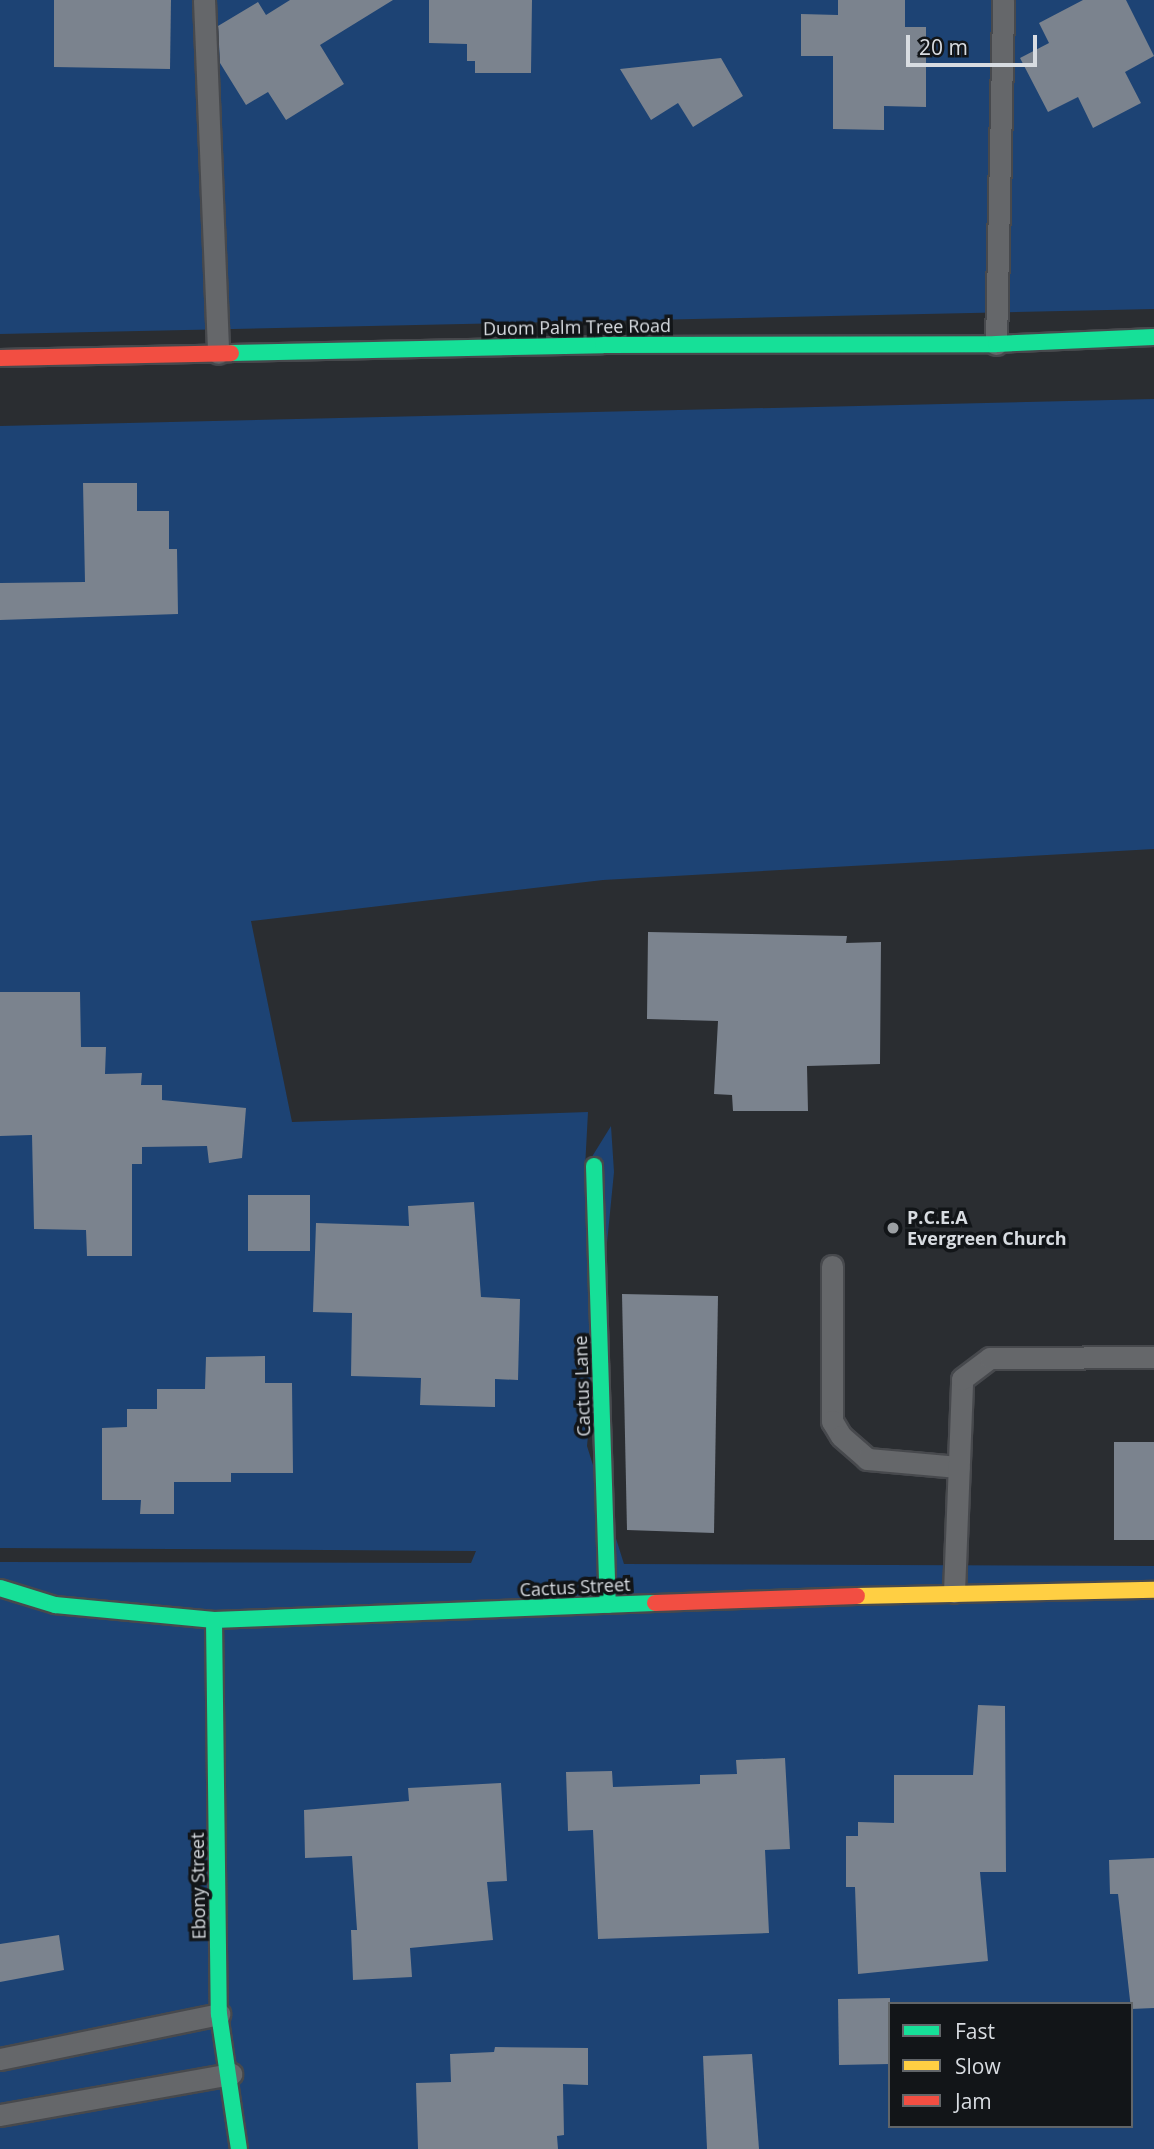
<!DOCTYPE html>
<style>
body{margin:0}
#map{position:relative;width:1154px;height:2149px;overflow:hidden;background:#2a2d31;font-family:"Open Sans",sans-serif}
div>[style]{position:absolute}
.green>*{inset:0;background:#1d4374}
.building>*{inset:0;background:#7b838e}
.roads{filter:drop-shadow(2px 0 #47494d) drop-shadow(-2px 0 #47494d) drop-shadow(0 2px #47494d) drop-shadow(0 -2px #47494d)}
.lane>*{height:21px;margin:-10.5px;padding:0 10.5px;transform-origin:10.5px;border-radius:10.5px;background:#65676a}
.fast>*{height:16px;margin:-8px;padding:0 8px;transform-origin:8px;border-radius:8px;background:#16e098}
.slow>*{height:16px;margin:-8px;padding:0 8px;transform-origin:8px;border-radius:8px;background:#ffcf43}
.jam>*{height:16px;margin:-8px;padding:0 8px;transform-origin:8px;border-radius:8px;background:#f24e42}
.dots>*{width:19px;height:19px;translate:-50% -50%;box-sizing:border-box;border:4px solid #121518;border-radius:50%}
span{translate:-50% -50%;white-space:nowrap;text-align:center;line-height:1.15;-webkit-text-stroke:7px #121518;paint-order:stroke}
.street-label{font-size:18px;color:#d8dce1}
.poi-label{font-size:18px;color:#d8dce1;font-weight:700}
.left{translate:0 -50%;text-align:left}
.legend{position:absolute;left:888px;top:2002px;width:245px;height:126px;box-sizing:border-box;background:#121518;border:2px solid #616568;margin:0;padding:9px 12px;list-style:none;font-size:21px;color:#d8dce1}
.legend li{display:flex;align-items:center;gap:14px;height:35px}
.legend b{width:35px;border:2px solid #616568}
.scale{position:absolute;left:906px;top:35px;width:131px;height:32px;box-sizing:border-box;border:4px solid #d8dce1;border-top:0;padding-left:9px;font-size:21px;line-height:24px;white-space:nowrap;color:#d8dce1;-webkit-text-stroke:5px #121518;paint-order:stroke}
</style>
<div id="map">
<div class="green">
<i style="clip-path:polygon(0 0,1154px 0,1154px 309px,0 334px)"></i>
<i style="clip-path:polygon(evenodd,1154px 399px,1154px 849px,603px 880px,251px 921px,292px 1122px,588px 1112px,585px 1168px,611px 1126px,614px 1172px,587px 1446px,624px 1564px,1154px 1566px,1154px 2149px,0 2149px,0 1562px,471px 1563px,476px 1551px,0 1548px,0 426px,1154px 399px,890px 2004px,1131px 2004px,1131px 2126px,890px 2126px,890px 2004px)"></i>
</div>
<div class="building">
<i style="clip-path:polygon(54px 0,171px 0,170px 69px,54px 67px)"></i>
<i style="clip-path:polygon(290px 0,393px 0,320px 45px,344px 84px,286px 120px,268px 92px,246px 105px,220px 63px,218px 26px,258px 2px,266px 15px)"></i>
<i style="clip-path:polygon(429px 0,532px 0,531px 73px,475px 73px,475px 61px,467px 61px,467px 44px,429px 43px)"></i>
<i style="clip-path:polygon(838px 0,905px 0,905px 27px,926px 27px,926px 107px,884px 106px,884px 130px,833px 129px,833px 56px,801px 56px,801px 14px,838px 15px)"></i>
<i style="clip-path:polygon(1083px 0,1126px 0,1154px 56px,1125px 72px,1141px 103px,1093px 128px,1078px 97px,1048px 112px,1020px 58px,1049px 43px,1039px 23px)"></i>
<i style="clip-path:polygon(721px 58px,743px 96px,693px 127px,678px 103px,651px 120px,620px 69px)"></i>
<i style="clip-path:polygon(83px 483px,137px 483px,137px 511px,169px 511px,169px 549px,177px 549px,178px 614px,0 620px,0 583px,85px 582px)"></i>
<i style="clip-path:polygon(648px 932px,847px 936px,846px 943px,881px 942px,880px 1064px,807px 1066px,808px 1111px,733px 1111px,732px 1095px,714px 1094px,718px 1021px,647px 1019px)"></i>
<i style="clip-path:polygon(0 992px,80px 992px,81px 1047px,106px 1047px,105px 1074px,142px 1073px,141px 1085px,162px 1085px,162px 1100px,246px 1108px,242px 1158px,209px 1163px,207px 1146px,142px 1147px,142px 1164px,132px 1164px,132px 1256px,87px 1256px,86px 1230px,34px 1229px,32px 1135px,0 1136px)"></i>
<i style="clip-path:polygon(248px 1195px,310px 1195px,310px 1251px,248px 1251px)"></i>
<i style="clip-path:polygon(474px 1202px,481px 1297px,520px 1299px,518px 1380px,495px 1379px,495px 1407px,420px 1405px,421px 1378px,351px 1376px,352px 1313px,313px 1312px,316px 1223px,409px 1226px,408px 1206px)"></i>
<i style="clip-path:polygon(622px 1294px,718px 1296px,714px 1533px,627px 1530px)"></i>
<i style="clip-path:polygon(265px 1356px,265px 1383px,292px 1383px,293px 1473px,231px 1473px,231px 1482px,174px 1482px,174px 1514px,140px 1514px,141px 1500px,102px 1500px,102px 1428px,127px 1427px,127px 1409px,157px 1409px,157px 1389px,205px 1389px,206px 1357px)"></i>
<i style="clip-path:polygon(1114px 1442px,1154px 1442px,1154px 1540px,1114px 1540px)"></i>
<i style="clip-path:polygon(978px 1705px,1005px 1706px,1006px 1872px,980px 1872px,988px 1961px,858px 1974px,855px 1887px,846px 1887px,846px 1836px,858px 1836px,858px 1822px,894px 1823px,894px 1775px,973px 1775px)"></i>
<i style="clip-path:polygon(785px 1758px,790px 1849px,765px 1850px,769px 1933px,598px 1939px,593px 1830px,568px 1831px,566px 1772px,612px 1771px,613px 1787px,700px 1784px,700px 1775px,737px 1774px,736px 1760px)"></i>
<i style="clip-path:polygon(501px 1783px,507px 1881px,487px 1882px,493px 1940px,410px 1948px,412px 1977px,353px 1980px,351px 1930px,357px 1930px,352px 1856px,305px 1858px,304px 1810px,409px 1801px,408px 1788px)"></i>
<i style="clip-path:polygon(1154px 1858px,1154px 2008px,1131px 2009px,1118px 1894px,1110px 1894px,1109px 1860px)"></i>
<i style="clip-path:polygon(59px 1935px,64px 1970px,0 1982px,0 1944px)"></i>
<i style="clip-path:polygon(890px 1998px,890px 2064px,839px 2065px,838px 1999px)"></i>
<i style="clip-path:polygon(495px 2047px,588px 2048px,588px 2085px,563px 2084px,564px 2135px,557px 2136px,558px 2149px,418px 2149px,416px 2083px,451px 2082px,450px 2054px,494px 2052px)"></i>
<i style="clip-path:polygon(752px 2054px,759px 2149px,707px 2149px,703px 2056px)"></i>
</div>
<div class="roads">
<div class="lane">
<i style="left:204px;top:0;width:353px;rotate:87.7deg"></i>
<i style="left:996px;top:344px;width:344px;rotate:-88.8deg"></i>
<i style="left:832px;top:1266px;width:155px;rotate:90deg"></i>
<i style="left:832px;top:1421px;width:17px;rotate:59deg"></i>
<i style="left:841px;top:1436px;width:35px;rotate:41deg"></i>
<i style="left:867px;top:1459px;width:92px;rotate:5deg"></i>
<i style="left:954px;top:1592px;width:213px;rotate:-87.8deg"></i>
<i style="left:962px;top:1379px;width:35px;rotate:-37deg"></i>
<i style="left:990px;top:1358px;width:164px;rotate:-0.3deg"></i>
<i style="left:0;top:2059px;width:224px;rotate:-11.6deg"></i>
<i style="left:0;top:2115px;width:235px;rotate:-10.1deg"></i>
</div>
<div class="fast">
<i style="left:231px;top:353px;width:372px;rotate:-1.2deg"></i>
<i style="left:603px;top:345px;width:393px;rotate:-0.1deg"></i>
<i style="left:996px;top:344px;width:158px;rotate:-2.5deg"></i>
<i style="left:594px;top:1166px;width:439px;rotate:88.2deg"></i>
<i style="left:0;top:1588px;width:58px;rotate:17.2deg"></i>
<i style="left:55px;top:1605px;width:160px;rotate:5.4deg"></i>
<i style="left:214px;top:1620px;width:441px;rotate:-2.2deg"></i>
<i style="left:214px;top:1620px;width:394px;rotate:89.3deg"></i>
<i style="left:219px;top:2014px;width:136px;rotate:81.6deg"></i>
</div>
<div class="slow">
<i style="left:857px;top:1596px;width:297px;rotate:-1.2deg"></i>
</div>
<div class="jam">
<i style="left:0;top:358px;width:231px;rotate:-1.2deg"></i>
<i style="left:655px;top:1603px;width:202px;rotate:-2deg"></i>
</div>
</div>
<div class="dots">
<i style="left:893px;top:1228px;background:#9b9fa3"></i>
</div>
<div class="street-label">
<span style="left:577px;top:327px;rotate:-1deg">Duom Palm Tree Road</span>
<span style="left:582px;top:1386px;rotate:-92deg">Cactus Lane</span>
<span style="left:575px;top:1587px;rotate:-3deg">Cactus Street</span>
<span style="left:198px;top:1886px;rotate:-91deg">Ebony Street</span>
</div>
<div class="poi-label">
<span class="left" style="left:907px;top:1228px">P.C.E.A<br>Evergreen Church</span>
</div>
<ul class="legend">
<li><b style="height:9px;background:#16e098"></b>Fast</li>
<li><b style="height:9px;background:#ffcf43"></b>Slow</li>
<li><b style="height:9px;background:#f24e42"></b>Jam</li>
</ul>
<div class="scale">20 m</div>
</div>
